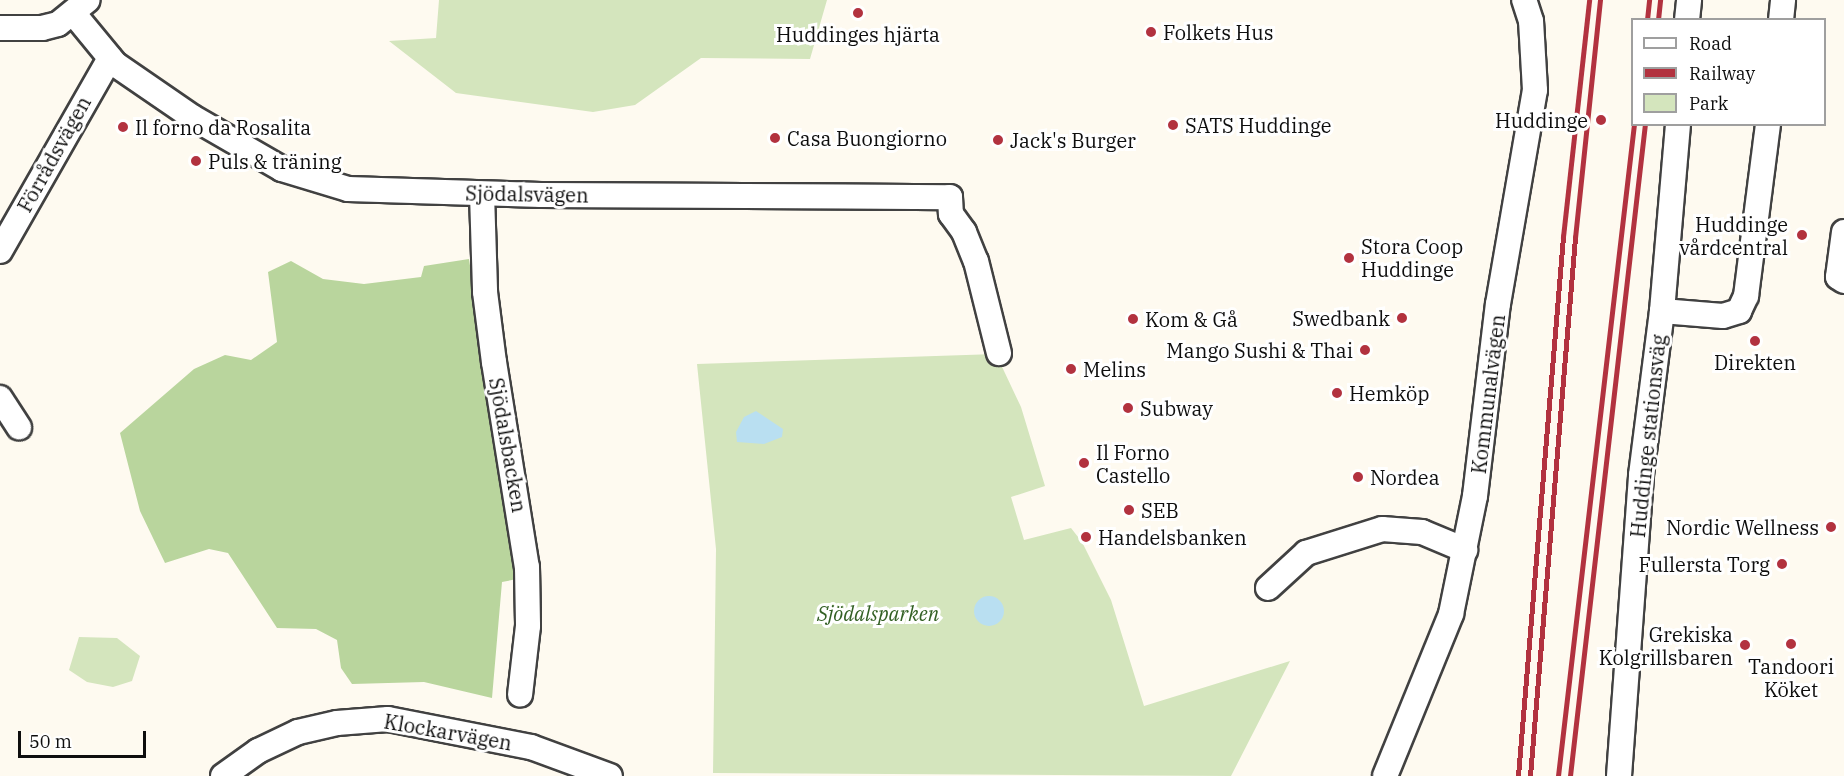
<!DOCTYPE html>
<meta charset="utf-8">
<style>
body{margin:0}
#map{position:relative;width:1844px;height:776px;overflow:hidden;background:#fefaf0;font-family:"IBM Plex Serif",serif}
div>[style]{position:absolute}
.green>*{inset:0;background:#d4e5bd}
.forest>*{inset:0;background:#b9d59d}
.water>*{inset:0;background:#b9dff1}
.round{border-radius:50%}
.roads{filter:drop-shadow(2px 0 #414141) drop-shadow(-2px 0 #414141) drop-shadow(0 2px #414141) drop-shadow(0 -2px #414141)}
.minor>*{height:24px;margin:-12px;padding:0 12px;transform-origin:12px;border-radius:12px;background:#fff}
.rail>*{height:4.5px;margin:-2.25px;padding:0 2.25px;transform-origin:2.25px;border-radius:2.25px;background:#b2323f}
.dots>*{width:16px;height:16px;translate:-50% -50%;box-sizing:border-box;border:3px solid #fff;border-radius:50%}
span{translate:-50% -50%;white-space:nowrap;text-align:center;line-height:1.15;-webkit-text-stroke:6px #fff;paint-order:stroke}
.poi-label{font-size:20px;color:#0e0e0e}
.left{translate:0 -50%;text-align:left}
.right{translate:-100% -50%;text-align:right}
.street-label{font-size:20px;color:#0e0e0e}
.park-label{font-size:20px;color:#336024;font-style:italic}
.legend{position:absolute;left:1631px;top:18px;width:195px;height:108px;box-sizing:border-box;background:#fff;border:2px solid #9f9f9f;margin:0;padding:8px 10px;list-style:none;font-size:18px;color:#0e0e0e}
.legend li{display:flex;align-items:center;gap:12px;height:30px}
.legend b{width:30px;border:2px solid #9f9f9f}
.scale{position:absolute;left:18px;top:731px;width:128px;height:27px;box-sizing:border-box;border:3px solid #0e0e0e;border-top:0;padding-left:8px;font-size:18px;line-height:21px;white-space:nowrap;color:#0e0e0e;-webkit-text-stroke:4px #fff;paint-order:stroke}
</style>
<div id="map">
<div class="green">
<i style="clip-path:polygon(439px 0,827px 0,810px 59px,701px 58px,635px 105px,593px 112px,456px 93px,389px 41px,436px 38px)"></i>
<i style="clip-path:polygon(996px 354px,1021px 407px,1045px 486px,1011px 497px,1024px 540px,1071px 528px,1082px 542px,1111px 600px,1144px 706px,1290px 661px,1231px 776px,713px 773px,716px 549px,697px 364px)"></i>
<i style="clip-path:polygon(79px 637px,117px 638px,140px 656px,132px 681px,113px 687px,87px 682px,69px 670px)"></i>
</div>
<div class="forest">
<i style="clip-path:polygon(469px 259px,517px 579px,502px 582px,492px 698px,424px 682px,352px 684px,341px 668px,337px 640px,316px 629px,277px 628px,228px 553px,209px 549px,165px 563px,140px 511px,120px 433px,194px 369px,225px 355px,251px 360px,277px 342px,268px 272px,291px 261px,323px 279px,364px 284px,421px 277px,424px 266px)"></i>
</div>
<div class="water">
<i style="clip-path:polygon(756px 411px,783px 429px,782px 437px,764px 444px,737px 442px,736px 432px,744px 417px)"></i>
<i class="round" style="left:974px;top:596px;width:30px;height:30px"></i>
</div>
<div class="roads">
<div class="minor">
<i style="left:74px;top:14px;width:65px;rotate:50.6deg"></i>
<i style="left:115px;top:64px;width:93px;rotate:34.5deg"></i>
<i style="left:192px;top:117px;width:104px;rotate:30deg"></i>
<i style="left:282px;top:169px;width:69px;rotate:16.9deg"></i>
<i style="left:348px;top:189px;width:193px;rotate:1.8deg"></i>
<i style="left:541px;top:195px;width:409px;rotate:0.3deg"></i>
<i style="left:950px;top:197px;width:17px;rotate:87deg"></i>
<i style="left:951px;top:214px;width:22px;rotate:54deg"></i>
<i style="left:964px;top:232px;width:31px;rotate:68deg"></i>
<i style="left:976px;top:261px;width:95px;rotate:76deg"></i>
<i style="left:1687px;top:20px;width:20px;rotate:-84deg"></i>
<i style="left:1781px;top:20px;width:20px;rotate:-84deg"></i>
<i style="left:0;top:28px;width:42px"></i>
<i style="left:42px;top:28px;width:16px;rotate:-14deg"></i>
<i style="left:58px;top:24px;width:38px;rotate:-39deg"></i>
<i style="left:482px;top:194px;width:98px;rotate:88.2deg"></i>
<i style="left:485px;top:292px;width:71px;rotate:82.7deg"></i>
<i style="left:494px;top:362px;width:208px;rotate:80.9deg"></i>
<i style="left:527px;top:567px;width:59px;rotate:89deg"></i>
<i style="left:528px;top:626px;width:69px;rotate:96.6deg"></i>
<i style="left:1844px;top:232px;width:45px;rotate:97.6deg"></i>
<i style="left:1838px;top:277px;width:7px;rotate:34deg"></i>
<i style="left:0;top:251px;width:222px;rotate:-60.3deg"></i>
<i style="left:1662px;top:311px;width:61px;rotate:4.7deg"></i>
<i style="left:1723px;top:316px;width:17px;rotate:-17deg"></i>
<i style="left:1739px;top:311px;width:17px;rotate:-65deg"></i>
<i style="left:1746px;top:296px;width:173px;rotate:-82.7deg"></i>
<i style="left:0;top:398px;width:35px;rotate:57deg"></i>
<i style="left:1268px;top:588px;width:52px;rotate:-42.6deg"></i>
<i style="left:1306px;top:553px;width:80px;rotate:-17.5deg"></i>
<i style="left:1382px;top:529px;width:40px;rotate:4.3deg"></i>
<i style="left:1422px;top:532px;width:47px;rotate:22.7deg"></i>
<i style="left:223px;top:776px;width:43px;rotate:-35.5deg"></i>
<i style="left:258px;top:751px;width:44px;rotate:-25.4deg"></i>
<i style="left:298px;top:732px;width:40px;rotate:-13deg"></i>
<i style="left:337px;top:723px;width:51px;rotate:-4.5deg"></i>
<i style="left:388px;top:719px;width:146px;rotate:11.1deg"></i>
<i style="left:531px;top:747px;width:84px;rotate:20.2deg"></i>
<i style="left:1385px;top:776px;width:175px;rotate:-67.8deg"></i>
<i style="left:1451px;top:614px;width:120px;rotate:-78.5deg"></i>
<i style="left:1475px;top:496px;width:193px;rotate:-83.2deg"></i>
<i style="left:1498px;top:304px;width:217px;rotate:-80.2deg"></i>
<i style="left:1535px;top:90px;width:69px;rotate:-93.3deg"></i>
<i style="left:1531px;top:21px;width:22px;rotate:-108deg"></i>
<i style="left:1619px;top:776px;width:302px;rotate:-85.8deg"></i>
<i style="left:1641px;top:475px;width:165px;rotate:-82.7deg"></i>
<i style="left:1662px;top:311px;width:188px;rotate:-85.1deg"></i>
</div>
</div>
<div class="rail">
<i style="left:1647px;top:20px;width:20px;rotate:-84deg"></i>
<i style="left:1658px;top:20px;width:20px;rotate:-84deg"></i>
<i style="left:1518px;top:776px;width:541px;rotate:-85.23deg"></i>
<i style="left:1563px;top:237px;width:238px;rotate:-83.7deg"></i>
<i style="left:1530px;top:776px;width:540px;rotate:-85.22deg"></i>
<i style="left:1575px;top:238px;width:239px;rotate:-84deg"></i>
<i style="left:1558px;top:776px;width:656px;rotate:-83.35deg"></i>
<i style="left:1570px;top:776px;width:656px;rotate:-83.44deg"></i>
</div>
<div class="dots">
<i style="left:858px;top:13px;background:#b2323f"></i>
<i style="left:1151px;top:32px;background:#b2323f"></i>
<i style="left:1601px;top:120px;background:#b2323f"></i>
<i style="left:1173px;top:125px;background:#b2323f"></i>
<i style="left:123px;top:127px;background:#b2323f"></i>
<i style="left:775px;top:138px;background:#b2323f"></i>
<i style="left:998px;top:140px;background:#b2323f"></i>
<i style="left:196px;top:161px;background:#b2323f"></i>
<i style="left:1802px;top:235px;background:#b2323f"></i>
<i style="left:1349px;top:258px;background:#b2323f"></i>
<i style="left:1402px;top:318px;background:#b2323f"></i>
<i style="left:1133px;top:319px;background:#b2323f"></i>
<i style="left:1755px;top:341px;background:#b2323f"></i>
<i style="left:1365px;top:350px;background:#b2323f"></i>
<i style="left:1071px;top:369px;background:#b2323f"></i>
<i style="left:1337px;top:393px;background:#b2323f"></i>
<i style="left:1128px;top:408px;background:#b2323f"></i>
<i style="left:1084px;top:463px;background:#b2323f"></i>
<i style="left:1358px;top:477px;background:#b2323f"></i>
<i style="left:1129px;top:510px;background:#b2323f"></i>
<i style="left:1831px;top:527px;background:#b2323f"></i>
<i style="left:1086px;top:537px;background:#b2323f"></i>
<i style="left:1782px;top:564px;background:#b2323f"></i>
<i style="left:1791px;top:644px;background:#b2323f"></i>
<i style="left:1745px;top:645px;background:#b2323f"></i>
</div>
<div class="poi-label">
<span class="left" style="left:1163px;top:32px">Folkets Hus</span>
<span style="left:858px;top:34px">Huddinges hjärta</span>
<span class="right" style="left:1588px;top:120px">Huddinge</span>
<span class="left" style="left:1185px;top:125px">SATS Huddinge</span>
<span class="left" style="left:135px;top:127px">Il forno da Rosalita</span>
<span class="left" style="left:787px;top:138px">Casa Buongiorno</span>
<span class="left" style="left:1010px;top:140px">Jack's Burger</span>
<span class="left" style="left:208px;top:161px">Puls &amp; träning</span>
<span class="right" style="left:1788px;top:236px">Huddinge<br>vårdcentral</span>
<span class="left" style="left:1361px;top:258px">Stora Coop<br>Huddinge</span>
<span class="right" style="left:1390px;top:318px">Swedbank</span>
<span class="left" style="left:1145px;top:319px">Kom &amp; Gå</span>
<span class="right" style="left:1353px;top:350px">Mango Sushi &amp; Thai</span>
<span style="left:1755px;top:362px">Direkten</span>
<span class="left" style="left:1083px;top:369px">Melins</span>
<span class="left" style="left:1349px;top:393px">Hemköp</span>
<span class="left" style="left:1140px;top:408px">Subway</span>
<span class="left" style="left:1096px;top:464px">Il Forno<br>Castello</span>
<span class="left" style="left:1370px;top:477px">Nordea</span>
<span class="left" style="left:1141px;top:510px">SEB</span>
<span class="right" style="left:1819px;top:527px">Nordic Wellness</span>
<span class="left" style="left:1098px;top:537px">Handelsbanken</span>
<span class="right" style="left:1770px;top:564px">Fullersta Torg</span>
<span class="right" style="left:1733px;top:646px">Grekiska<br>Kolgrillsbaren</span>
<span style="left:1791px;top:678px">Tandoori<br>Köket</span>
</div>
<div class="street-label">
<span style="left:54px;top:154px;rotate:-61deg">Förrådsvägen</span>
<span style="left:527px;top:194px;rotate:1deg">Sjödalsvägen</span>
<span style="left:1488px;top:394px;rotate:-83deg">Kommunalvägen</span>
<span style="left:1648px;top:436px;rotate:-84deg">Huddinge stationsväg</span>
<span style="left:508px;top:445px;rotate:80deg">Sjödalsbacken</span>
<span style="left:448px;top:732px;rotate:10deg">Klockarvägen</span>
</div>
<div class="park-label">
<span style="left:878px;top:613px">Sjödalsparken</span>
</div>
<ul class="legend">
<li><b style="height:8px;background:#fff"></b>Road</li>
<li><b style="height:8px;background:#b2323f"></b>Railway</li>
<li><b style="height:16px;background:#d4e5bd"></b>Park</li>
</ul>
<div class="scale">50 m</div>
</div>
